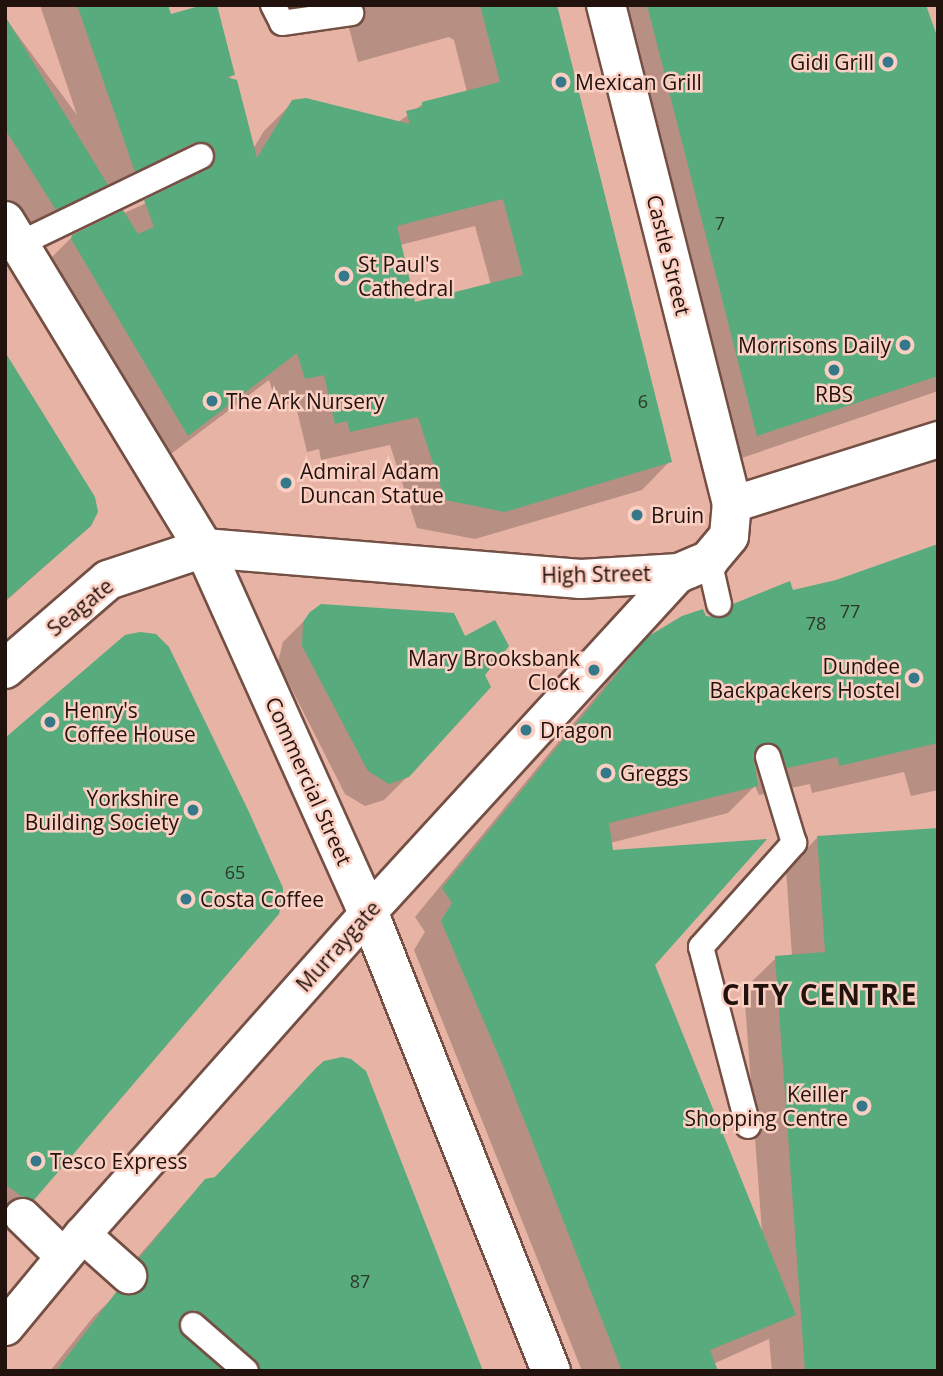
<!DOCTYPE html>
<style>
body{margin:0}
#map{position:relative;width:943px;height:1376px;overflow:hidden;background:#eec2b5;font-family:"Open Sans",sans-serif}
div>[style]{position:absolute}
.built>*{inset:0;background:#e6b3a4}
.shadow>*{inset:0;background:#0003}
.building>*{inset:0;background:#57ab7c}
.roads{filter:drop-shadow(2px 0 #744f44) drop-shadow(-2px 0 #744f44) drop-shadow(0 2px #744f44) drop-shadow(0 -2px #744f44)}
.service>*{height:24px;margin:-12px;padding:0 12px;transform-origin:12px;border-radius:12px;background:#fff}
.pedestrian>*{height:35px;margin:-17.5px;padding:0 17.5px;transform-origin:17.5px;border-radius:17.5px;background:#fff}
.minor>*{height:38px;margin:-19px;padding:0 19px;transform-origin:19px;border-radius:19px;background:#fff}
.tertiary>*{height:38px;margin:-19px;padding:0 19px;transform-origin:19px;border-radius:19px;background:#fff}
.dots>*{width:19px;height:19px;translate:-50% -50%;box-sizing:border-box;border:4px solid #fbcfc2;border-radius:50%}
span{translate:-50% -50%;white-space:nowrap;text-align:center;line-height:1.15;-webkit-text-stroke:5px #fbcfc2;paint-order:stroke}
.number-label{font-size:18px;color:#2e382a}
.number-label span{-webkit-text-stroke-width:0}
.poi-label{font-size:21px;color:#21120e}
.right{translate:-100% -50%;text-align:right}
.left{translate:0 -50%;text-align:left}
.street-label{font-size:21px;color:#21120e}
.district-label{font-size:28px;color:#21120e;font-weight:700;letter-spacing:2px}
.frame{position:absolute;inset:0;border:7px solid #21120e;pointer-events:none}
</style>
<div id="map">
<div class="built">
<i style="clip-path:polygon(5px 5px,938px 5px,938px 1371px,5px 1371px)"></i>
</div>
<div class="shadow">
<i style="clip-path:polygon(evenodd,40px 5px,167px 5px,170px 16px,233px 74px,228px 80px,253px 149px,264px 131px,293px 102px,397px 123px,423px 104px,467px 92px,454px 40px,449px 37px,358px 62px,343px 5px,555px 5px,670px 461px,642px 490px,475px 539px,417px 528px,390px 445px,321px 460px,319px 449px,307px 452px,295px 402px,277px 406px,269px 380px,159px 463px,44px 265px,73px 236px,142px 205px,187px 181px,186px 178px,180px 171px,27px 237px,5px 202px,5px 18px,77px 115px,40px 5px,475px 226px,491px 285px,414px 304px,400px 245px,475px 226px)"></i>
<i style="clip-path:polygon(614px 5px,924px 5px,938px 45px,938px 391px,730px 462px)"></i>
<i style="clip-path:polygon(5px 358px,90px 525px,5px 602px)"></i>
<i style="clip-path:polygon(938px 544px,938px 790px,911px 796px,904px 772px,812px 793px,810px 784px,759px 795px,755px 786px,728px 813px,610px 843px,653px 964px,762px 1232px,744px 989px,776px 958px,792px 956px,786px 869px,817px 838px,938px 1371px,772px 1371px,769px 1339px,713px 1364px,716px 1371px,582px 1371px,414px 950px,425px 932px,415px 917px,618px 669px,647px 640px,704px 617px,721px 620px,734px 606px,836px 582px)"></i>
<i style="clip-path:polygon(307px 618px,464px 639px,408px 776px,384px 800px,365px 806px,345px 794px,278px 662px,283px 642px)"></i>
<i style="clip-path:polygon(5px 744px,33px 1199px,7px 1224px,5px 1224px)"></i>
<i style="clip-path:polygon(205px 1180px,266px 1371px,136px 1259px)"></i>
<i style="clip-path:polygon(146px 1270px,181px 1314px,176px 1323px,182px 1337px,221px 1371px,50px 1371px,94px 1316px,118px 1293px,124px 1294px)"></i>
</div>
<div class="building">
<i style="clip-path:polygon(evenodd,77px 5px,168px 5px,171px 14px,203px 5px,217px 5px,235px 75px,226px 77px,237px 80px,257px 158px,292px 100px,306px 98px,410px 124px,406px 111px,422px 107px,422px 102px,500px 82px,480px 5px,557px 5px,672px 462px,505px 512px,445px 500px,418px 417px,350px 432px,347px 421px,335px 424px,324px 375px,305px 379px,297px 353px,188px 436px,71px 239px,72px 235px,123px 210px,138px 234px,154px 227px,144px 200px,208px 169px,214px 164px,215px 150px,209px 143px,195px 142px,135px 172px,77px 5px,503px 199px,523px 275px,415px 302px,397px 226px,503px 199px)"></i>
<i style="clip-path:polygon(647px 5px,926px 5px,938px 39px,938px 376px,757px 436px)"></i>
<i style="clip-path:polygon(5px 16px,108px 185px,56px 210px,5px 129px)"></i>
<i style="clip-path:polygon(5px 352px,95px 497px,98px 512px,91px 526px,5px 601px)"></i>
<i style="clip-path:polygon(938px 544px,938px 743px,839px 766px,838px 757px,787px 768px,779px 747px,764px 743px,753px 754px,758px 786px,609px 823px,613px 850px,767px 839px,655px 965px,796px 1315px,710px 1350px,718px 1371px,622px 1371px,503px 1066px,441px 921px,452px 903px,442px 888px,647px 637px,682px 616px,703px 609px,706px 616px,723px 618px,730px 614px,733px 604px,790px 581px,793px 590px,836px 580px)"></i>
<i style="clip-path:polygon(321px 604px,454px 613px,465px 636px,495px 620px,509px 646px,485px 675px,491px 687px,409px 777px,389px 784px,368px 771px,302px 646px,303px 622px,310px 612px)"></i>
<i style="clip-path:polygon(140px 632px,156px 634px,169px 647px,249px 812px,283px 888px,283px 897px,279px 914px,34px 1200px,21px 1196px,5px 1184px,5px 738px,125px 635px)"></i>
<i style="clip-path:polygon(938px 828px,938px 1371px,805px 1371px,775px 956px,825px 952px,817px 836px)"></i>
<i style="clip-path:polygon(342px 1057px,351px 1059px,366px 1071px,483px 1371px,260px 1371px,256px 1360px,195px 1310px,181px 1316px,179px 1330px,223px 1371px,56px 1371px,117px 1291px,134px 1294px,143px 1288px,147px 1269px,139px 1258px,205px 1179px,215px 1177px,316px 1068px,324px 1061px)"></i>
</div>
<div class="roads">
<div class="service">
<i style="left:273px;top:5px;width:20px;rotate:63deg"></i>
<i style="left:282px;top:23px;width:70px;rotate:-8.2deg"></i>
<i style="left:19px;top:244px;width:202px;rotate:-25.8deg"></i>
<i style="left:709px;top:560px;width:45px;rotate:77.2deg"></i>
<i style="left:748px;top:1126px;width:185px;rotate:-104.7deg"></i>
<i style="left:701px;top:947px;width:140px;rotate:-48.2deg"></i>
<i style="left:794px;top:843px;width:90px;rotate:-106.8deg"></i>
<i style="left:193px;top:1325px;width:70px;rotate:41deg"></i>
</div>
<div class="pedestrian">
<i style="left:732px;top:504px;width:216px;rotate:-17.5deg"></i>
<i style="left:22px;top:1216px;width:57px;rotate:44.3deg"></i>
<i style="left:82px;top:1234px;width:62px;rotate:41.7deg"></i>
<i style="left:5px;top:1327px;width:121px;rotate:-50.4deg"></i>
<i style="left:82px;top:1234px;width:431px;rotate:-48.4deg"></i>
<i style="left:368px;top:912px;width:460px;rotate:-47.5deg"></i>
</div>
<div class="minor">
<i style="left:551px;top:1371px;width:481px;rotate:-111.7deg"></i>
<i style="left:373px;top:924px;width:412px;rotate:-114.2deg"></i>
<i style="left:204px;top:548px;width:378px;rotate:4.7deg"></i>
<i style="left:581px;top:579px;width:98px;rotate:-3.5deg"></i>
<i style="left:679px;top:573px;width:33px;rotate:-23deg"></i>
<i style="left:709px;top:560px;width:31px;rotate:-50deg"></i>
<i style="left:729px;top:536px;width:32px;rotate:-85deg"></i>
<i style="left:732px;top:504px;width:515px;rotate:-104.17deg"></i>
</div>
<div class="tertiary">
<i style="left:5px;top:221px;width:383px;rotate:58.7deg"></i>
<i style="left:204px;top:548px;width:101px;rotate:161.6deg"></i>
<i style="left:108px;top:580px;width:136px;rotate:139.2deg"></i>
</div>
</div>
<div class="dots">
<i style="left:888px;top:62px;background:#357889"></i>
<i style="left:561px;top:82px;background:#357889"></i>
<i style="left:344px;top:276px;background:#357889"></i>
<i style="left:905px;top:345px;background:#357889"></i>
<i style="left:834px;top:370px;background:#357889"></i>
<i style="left:212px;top:401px;background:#357889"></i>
<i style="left:286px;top:483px;background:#357889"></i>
<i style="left:637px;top:515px;background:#357889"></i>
<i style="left:594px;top:670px;background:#357889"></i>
<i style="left:914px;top:678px;background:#357889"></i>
<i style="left:50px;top:722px;background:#357889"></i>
<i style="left:526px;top:730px;background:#357889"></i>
<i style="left:606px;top:773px;background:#357889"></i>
<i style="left:193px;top:810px;background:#357889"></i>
<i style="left:186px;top:899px;background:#357889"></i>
<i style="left:862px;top:1106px;background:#357889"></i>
<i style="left:36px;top:1161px;background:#357889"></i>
</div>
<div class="number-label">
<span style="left:720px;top:223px">7</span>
<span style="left:643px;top:401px">6</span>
<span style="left:850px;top:611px">77</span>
<span style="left:816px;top:623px">78</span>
<span style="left:235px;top:872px">65</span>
<span style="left:360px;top:1281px">87</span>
</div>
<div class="poi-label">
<span class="right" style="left:874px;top:62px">Gidi Grill</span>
<span class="left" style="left:575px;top:82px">Mexican Grill</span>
<span class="left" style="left:358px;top:276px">St Paul's<br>Cathedral</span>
<span class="right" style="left:891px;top:345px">Morrisons Daily</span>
<span style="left:834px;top:394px">RBS</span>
<span class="left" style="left:226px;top:401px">The Ark Nursery</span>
<span class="left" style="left:300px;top:483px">Admiral Adam<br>Duncan Statue</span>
<span class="left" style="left:651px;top:515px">Bruin</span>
<span class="right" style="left:580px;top:670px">Mary Brooksbank<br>Clock</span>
<span class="right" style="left:900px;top:678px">Dundee<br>Backpackers Hostel</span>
<span class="left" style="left:64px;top:722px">Henry's<br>Coffee House</span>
<span class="left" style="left:540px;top:730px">Dragon</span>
<span class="left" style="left:620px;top:773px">Greggs</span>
<span class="right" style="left:179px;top:810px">Yorkshire<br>Building Society</span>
<span class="left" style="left:200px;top:899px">Costa Coffee</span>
<span class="right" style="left:848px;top:1106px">Keiller<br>Shopping Centre</span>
<span class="left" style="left:50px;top:1161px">Tesco Express</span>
</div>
<div class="street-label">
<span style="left:669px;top:255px;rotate:76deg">Castle Street</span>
<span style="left:596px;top:574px;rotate:-1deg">High Street</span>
<span style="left:80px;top:607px;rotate:-39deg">Seagate</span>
<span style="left:309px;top:781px;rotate:66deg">Commercial Street</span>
<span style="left:338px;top:946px;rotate:-48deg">Murraygate</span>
</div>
<div class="district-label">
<span style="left:820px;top:994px">CITY CENTRE</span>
</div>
<div class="frame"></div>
</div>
